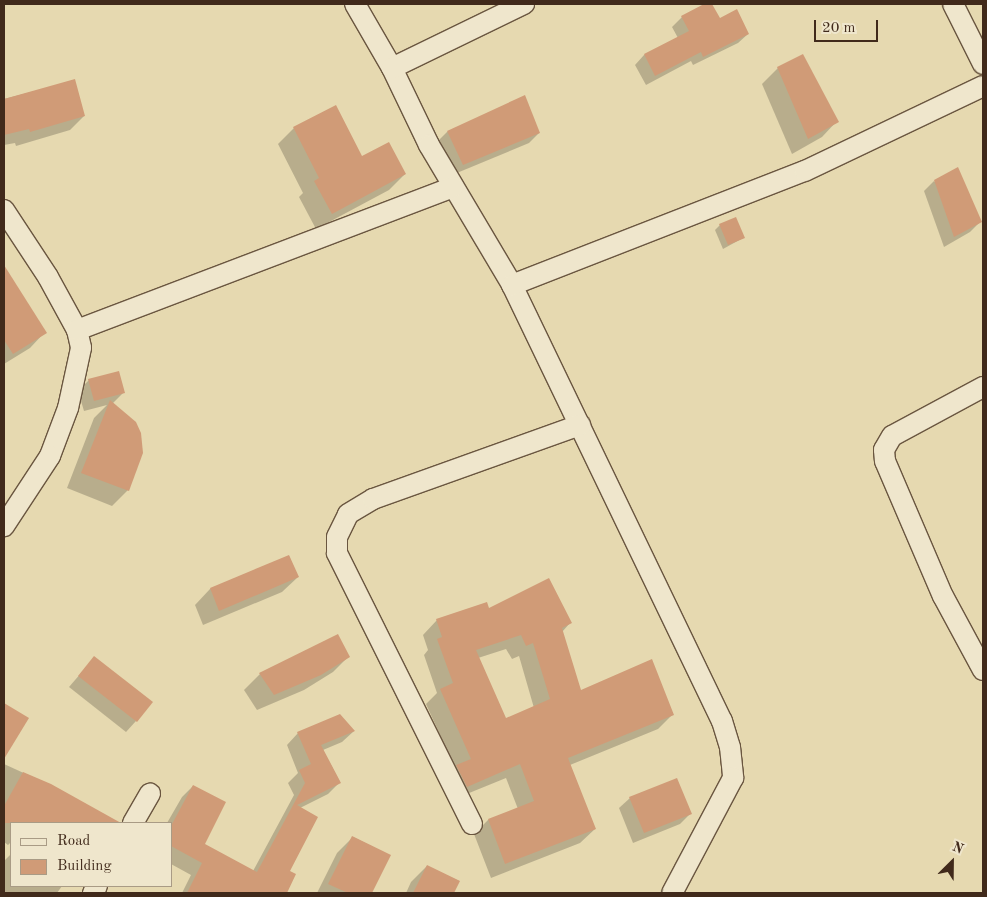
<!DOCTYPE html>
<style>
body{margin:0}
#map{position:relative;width:987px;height:897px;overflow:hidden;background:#e6d9b0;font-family:"Old Standard TT",serif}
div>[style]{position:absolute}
.shadow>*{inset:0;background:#0003}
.building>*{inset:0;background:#d09b77}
.roads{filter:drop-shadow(1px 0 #6a5640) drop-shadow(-1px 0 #6a5640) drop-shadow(0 1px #6a5640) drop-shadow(0 -1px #6a5640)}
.street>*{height:20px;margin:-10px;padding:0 10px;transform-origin:10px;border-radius:10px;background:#efe6cc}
span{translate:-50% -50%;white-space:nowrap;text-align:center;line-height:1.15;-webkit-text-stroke:4px #efe6cc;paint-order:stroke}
.frame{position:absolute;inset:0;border:5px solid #412a1b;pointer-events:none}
.legend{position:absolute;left:10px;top:822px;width:162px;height:65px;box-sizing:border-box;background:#efe6cc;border:1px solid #a99b85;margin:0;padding:6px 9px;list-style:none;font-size:15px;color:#412a1b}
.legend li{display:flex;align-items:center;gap:10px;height:25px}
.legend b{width:25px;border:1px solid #a99b85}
.north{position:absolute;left:927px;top:837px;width:50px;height:50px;-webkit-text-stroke:4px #efe6cc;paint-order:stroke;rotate:23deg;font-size:14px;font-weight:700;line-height:20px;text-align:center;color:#412a1b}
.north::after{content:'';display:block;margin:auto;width:18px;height:22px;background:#412a1b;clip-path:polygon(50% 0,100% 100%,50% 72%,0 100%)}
.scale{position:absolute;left:814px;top:20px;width:64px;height:22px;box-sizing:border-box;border:2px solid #412a1b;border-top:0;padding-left:6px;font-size:15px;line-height:18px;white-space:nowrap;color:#412a1b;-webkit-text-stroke:4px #efe6cc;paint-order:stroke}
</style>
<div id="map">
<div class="shadow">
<i style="clip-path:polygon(707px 4px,710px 4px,719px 19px,748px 34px,738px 43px,693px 65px,691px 61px,646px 85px,635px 65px,644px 55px,678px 38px,672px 27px,682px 17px)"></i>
<i style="clip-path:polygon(778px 68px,837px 121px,822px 137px,792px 154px,762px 84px)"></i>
<i style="clip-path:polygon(74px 81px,84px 116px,70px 130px,16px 146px,15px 143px,4px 145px,4px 99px)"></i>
<i style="clip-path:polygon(294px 128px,361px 157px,405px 174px,389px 190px,316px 229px,299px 197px,303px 193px,278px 144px)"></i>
<i style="clip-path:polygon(447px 132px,539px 133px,529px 143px,452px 175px,437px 142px)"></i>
<i style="clip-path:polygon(934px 181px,980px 222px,970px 232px,944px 247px,924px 191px)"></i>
<i style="clip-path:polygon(720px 225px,743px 238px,723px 249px,715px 230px)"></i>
<i style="clip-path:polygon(4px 268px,45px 332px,30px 348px,4px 364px)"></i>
<i style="clip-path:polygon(89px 380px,123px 393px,112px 404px,128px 490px,112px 506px,67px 488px,94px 418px,107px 405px,84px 411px,78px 391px)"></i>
<i style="clip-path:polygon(289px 556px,298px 577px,282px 592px,203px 625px,195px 605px,210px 589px)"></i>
<i style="clip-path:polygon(evenodd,488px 609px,570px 623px,562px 632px,580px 692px,672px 715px,658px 729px,570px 765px,595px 829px,580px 843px,491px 878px,474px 834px,488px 820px,518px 809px,506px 778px,452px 800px,455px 768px,426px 704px,437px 693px,424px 655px,428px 650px,423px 635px,437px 620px,488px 609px,506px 649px,512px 659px,519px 656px,534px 708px,506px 720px,478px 658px,506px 649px)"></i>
<i style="clip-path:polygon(349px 656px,333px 672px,304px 690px,257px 710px,244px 690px,260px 674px)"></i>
<i style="clip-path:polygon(94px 658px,136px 721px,126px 732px,69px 687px)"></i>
<i style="clip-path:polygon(4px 705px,27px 719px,4px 757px)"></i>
<i style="clip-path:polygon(354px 731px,342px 742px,323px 750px,340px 782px,328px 794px,300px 808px,288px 871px,294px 874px,285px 893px,182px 893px,191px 875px,171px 864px,171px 823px,167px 823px,182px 797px,193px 786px,203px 844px,253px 871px,294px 795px,288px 783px,298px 773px,287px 745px,298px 733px)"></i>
<i style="clip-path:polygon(4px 764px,50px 785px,117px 823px,11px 823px,11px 842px,8px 845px,4px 842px)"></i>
<i style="clip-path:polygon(630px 798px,690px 814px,680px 824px,633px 843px,619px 808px)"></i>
<i style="clip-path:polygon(353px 837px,389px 855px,370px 893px,317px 893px,337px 853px)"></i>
<i style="clip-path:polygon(11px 854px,11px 886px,62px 886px,57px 893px,4px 893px,4px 861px)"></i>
<i style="clip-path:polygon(427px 866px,459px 881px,453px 893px,406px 893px,411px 882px)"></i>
</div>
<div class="building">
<i style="clip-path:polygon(704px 4px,712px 4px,720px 18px,737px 9px,749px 34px,703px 57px,701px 52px,655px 76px,644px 54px,689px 31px,681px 16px)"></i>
<i style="clip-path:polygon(803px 54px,839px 122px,808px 139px,777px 67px)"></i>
<i style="clip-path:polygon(75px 79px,85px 116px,30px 132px,29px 129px,4px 135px,4px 99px)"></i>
<i style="clip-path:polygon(525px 95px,540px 133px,463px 165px,447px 131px)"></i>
<i style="clip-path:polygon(336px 105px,362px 156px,389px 142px,406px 174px,332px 214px,314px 181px,319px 178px,293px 127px)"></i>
<i style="clip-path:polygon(958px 167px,982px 222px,954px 237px,934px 180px)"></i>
<i style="clip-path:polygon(736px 217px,745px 238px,728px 245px,719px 224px)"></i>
<i style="clip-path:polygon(4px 265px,47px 333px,13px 354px,4px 340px)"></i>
<i style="clip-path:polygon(119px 371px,125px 393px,94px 401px,88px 379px)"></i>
<i style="clip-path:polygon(110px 400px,136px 422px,141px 433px,143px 453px,129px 491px,81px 473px)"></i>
<i style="clip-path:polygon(289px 555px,299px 577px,219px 611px,210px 588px)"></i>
<i style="clip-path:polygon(evenodd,549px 578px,572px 623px,562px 628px,581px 690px,652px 659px,674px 715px,568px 758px,596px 829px,505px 864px,488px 819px,534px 801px,520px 764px,467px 787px,456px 765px,471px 759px,440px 689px,453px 683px,437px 639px,442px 637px,436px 619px,487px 602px,489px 608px,549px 578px,521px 635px,526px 646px,533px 643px,550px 699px,506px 718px,476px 650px,521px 635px)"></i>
<i style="clip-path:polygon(338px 634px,350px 657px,321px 675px,274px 695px,259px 673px)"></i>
<i style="clip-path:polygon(94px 656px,153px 702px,137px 722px,78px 676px)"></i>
<i style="clip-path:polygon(4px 703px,29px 718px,4px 759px)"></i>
<i style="clip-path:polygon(340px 714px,355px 731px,321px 745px,341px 783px,297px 805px,318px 817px,290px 871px,296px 874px,287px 893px,187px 893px,202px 863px,171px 846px,171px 826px,193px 785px,226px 802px,205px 844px,257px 872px,305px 783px,299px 770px,311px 764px,297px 732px)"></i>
<i style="clip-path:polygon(23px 772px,51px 784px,121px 823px,4px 823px,4px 806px)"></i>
<i style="clip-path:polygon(677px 778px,692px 814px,644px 833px,629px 797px)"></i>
<i style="clip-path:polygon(352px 836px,391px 855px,372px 893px,348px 893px,328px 884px)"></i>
<i style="clip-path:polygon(427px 865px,460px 881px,454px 893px,413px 893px)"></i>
</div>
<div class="roads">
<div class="street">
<i style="left:355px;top:4px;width:74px;rotate:60deg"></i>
<i style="left:392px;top:68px;width:85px;rotate:64.3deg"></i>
<i style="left:429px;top:145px;width:163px;rotate:59.3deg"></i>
<i style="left:512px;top:285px;width:484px;rotate:64.3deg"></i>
<i style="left:722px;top:721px;width:27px;rotate:73deg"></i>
<i style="left:730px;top:747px;width:31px;rotate:84deg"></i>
<i style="left:733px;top:778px;width:130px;rotate:117.9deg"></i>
<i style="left:953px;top:4px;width:67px;rotate:63.4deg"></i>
<i style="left:392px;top:68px;width:147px;rotate:-25.9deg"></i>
<i style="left:4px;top:210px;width:80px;rotate:56.7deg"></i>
<i style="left:48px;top:277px;width:60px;rotate:61.3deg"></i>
<i style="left:77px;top:330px;width:18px;rotate:77deg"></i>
<i style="left:81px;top:348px;width:61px;rotate:102.2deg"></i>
<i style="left:68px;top:408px;width:51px;rotate:110.6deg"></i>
<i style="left:50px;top:456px;width:84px;rotate:123.3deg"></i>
<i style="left:512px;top:285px;width:314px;rotate:-21.3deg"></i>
<i style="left:805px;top:171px;width:197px;rotate:-25.5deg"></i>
<i style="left:77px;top:330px;width:402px;rotate:-20.8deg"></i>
<i style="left:983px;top:387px;width:103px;rotate:151.7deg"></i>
<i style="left:892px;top:436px;width:16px;rotate:120deg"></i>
<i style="left:884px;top:450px;width:11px;rotate:85deg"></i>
<i style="left:885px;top:461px;width:147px;rotate:66.8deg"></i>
<i style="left:943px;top:596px;width:84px;rotate:61.6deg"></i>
<i style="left:133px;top:823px;width:34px;rotate:-60deg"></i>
<i style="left:472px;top:824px;width:303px;rotate:-116.5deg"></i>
<i style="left:337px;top:553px;width:16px;rotate:-90deg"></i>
<i style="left:337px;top:537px;width:25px;rotate:-64deg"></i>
<i style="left:348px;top:514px;width:29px;rotate:-31deg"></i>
<i style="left:373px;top:499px;width:220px;rotate:-19.7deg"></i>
<i style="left:93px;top:893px;width:8px;rotate:-60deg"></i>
</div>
</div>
<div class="frame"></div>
<ul class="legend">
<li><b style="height:6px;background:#efe6cc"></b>Road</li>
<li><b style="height:14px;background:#d09b77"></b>Building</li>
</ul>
<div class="north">N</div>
<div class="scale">20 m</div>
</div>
